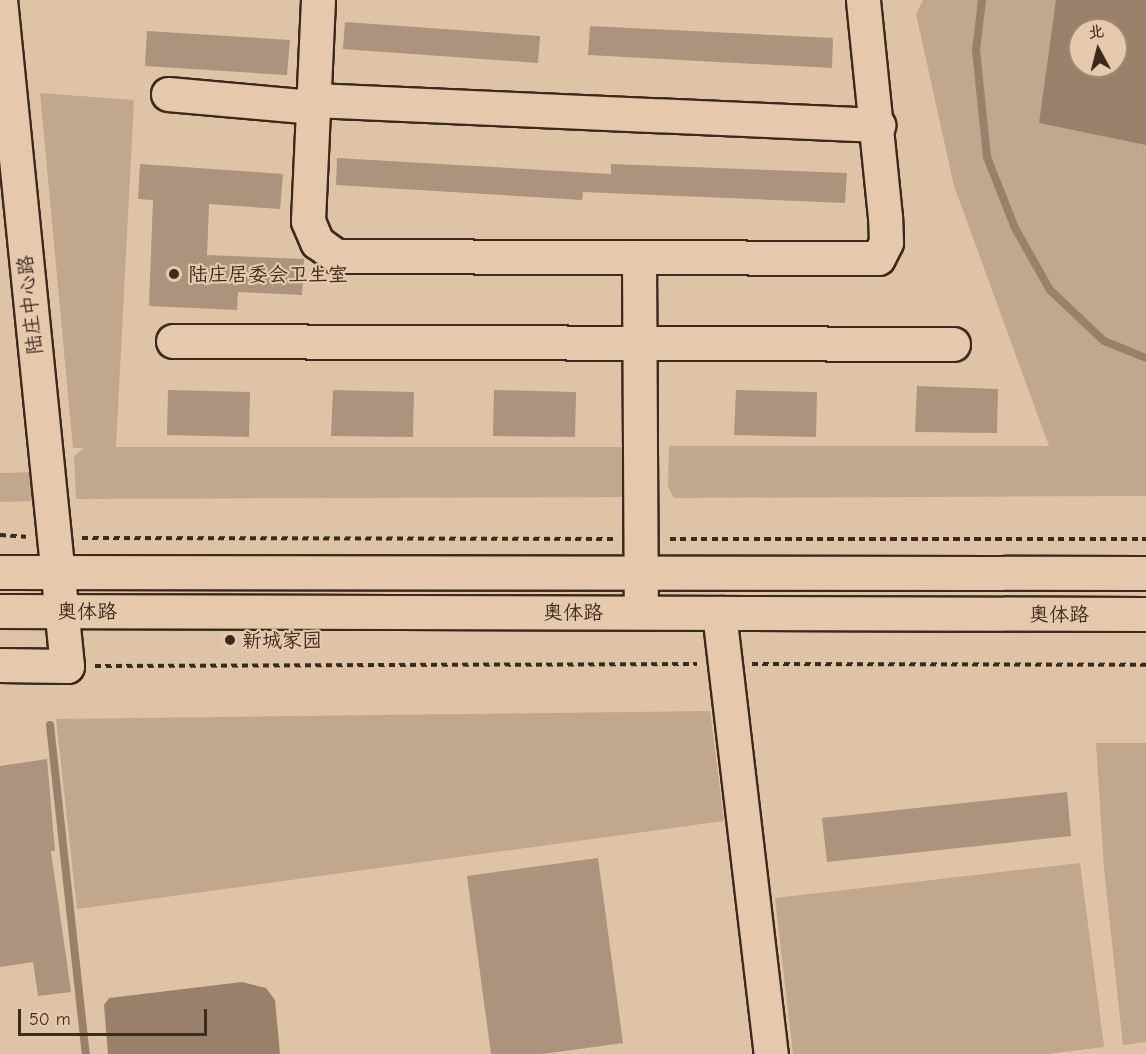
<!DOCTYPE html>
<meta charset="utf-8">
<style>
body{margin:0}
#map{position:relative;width:1146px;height:1054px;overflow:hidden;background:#dfc3a7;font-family:"Comic Neue","LXGW WenKai TC",sans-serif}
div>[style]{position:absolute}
.green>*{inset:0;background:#c1a78e}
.water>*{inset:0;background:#98806b}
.stream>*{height:8px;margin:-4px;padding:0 4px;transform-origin:4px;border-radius:4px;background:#98806b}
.building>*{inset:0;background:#ac937d}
.path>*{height:4px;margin-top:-2px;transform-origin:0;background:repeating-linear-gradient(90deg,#3b2a1e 0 6px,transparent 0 10.5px)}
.roads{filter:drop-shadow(2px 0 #3b2a1e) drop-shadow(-2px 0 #3b2a1e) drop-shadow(0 2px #3b2a1e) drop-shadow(0 -2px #3b2a1e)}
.minor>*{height:33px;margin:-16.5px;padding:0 16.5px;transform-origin:16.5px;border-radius:16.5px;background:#e6c9ad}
.major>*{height:33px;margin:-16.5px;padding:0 16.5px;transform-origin:16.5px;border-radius:16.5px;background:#e6c9ad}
.dots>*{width:16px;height:16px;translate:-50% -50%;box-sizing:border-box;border:3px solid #e6c9ad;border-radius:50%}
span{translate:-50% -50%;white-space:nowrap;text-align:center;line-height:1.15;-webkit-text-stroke:4.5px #e6c9ad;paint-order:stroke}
.poi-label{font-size:20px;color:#3b2a1e}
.left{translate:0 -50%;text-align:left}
.street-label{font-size:20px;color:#3b2a1e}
.north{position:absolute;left:1068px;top:18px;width:60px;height:60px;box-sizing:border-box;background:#e6c9ad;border:2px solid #a28974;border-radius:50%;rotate:353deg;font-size:16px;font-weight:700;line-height:24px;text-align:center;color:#3b2a1e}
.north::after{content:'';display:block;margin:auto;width:21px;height:27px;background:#3b2a1e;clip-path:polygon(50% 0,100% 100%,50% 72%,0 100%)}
.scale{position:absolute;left:18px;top:1009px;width:189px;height:27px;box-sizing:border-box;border:3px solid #3b2a1e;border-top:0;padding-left:8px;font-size:18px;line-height:21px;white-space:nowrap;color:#3b2a1e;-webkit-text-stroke:4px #e6c9ad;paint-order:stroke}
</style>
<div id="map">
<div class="green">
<i style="clip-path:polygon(evenodd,923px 0,1146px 0,1146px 496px,674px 498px,668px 487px,669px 446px,1049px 446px,954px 186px,916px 14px,923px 0,1080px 30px,1116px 30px,1116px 66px,1080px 66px,1080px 30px)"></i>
<i style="clip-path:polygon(40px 93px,134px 100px,116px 447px,634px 447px,631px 497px,76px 499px,74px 456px,84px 448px,73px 448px)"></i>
<i style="clip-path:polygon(39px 472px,42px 501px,0 502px,0 473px)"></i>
<i style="clip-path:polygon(710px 711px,724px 821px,77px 909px,56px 719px)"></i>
<i style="clip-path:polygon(1096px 743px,1146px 743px,1146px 1042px,1123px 1045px,1104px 869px)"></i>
<i style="clip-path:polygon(1080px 863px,1104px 1047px,1047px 1054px,793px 1054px,775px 898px)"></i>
</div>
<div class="water">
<i style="clip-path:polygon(evenodd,1056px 0,1146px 0,1146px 145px,1039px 123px,1056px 0,1080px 30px,1116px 30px,1116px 66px,1080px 66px,1080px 30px)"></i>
<i style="clip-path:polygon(242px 982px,266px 988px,275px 1000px,280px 1054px,108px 1054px,104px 1005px,109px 998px)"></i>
</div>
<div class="stream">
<i style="left:982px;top:0;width:50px;rotate:96.8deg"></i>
<i style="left:976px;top:50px;width:108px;rotate:84.1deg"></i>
<i style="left:987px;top:157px;width:76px;rotate:68.5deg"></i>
<i style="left:1015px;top:228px;width:71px;rotate:60.6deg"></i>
<i style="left:1050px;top:290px;width:74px;rotate:43.4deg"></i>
<i style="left:1104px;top:341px;width:45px;rotate:22deg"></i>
<i style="left:50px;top:725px;width:331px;rotate:83.8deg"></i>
</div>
<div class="building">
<i style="clip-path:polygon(345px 22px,540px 36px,538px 63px,343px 49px)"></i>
<i style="clip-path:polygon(590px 26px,833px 38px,832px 68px,588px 55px)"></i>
<i style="clip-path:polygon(147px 31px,290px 40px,287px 75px,145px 66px)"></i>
<i style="clip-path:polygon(337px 158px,611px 174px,611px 164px,847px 173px,845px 203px,583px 192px,582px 200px,336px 185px)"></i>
<i style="clip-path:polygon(140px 164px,283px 174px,280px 209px,209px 204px,207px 255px,304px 259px,302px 295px,238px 292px,237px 310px,149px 306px,153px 200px,138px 199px)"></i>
<i style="clip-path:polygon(917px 386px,998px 389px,997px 433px,915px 432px)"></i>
<i style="clip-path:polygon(168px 390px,250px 392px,249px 437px,167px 435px)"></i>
<i style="clip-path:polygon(333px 390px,414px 392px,413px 437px,331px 436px)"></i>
<i style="clip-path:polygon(494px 390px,576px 392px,575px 437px,493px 436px)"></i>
<i style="clip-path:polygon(736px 390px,817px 392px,816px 437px,734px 435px)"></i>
<i style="clip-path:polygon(47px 759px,55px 851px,51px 851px,71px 992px,38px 996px,33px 962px,0 967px,0 766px)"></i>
<i style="clip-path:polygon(1067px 792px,1071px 836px,827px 862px,822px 818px)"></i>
<i style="clip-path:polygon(598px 858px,623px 1043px,542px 1054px,491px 1054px,467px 876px)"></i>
</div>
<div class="path">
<i style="left:0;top:535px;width:26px;rotate:4deg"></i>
<i style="left:82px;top:538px;width:532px;rotate:0.11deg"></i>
<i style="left:670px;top:539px;width:476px"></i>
<i style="left:752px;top:664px;width:394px;rotate:0.1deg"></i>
<i style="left:95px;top:666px;width:602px;rotate:-0.19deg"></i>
</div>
<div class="roads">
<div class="minor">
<i style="left:318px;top:0;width:221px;rotate:92.6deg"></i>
<i style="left:308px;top:221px;width:23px;rotate:67deg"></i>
<i style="left:317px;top:242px;width:24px;rotate:36deg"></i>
<i style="left:336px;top:256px;width:542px;rotate:0.21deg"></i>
<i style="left:878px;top:258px;width:18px;rotate:-63deg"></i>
<i style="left:886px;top:242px;width:25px;rotate:-92deg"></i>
<i style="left:885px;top:217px;width:218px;rotate:-95.8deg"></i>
<i style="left:168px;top:94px;width:147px;rotate:5.1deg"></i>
<i style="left:314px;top:100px;width:565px;rotate:2.54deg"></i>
<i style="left:639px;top:257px;width:355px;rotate:89.7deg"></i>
<i style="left:173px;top:341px;width:780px;rotate:0.22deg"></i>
<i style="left:719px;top:613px;width:444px;rotate:83.3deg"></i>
<i style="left:0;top:665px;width:67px;rotate:0.9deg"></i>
<i style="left:67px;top:666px;width:669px;rotate:-95.74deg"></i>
</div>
<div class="major">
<i style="left:0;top:572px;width:1146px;rotate:0.05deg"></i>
<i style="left:0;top:611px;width:1146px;rotate:0.15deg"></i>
</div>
</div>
<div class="dots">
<i style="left:174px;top:274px;background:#3b2a1e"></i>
<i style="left:230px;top:640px;background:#3b2a1e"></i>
</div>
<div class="poi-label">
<span class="left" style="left:188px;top:274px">陆庄居委会卫生室</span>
<span class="left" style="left:242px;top:640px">新城家园</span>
</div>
<div class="street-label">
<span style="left:30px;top:305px;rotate:-96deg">陆庄中心路</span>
<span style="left:87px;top:611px">奥体路</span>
<span style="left:573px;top:612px">奥体路</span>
<span style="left:1059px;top:614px">奥体路</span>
</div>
<div class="north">北</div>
<div class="scale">50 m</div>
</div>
